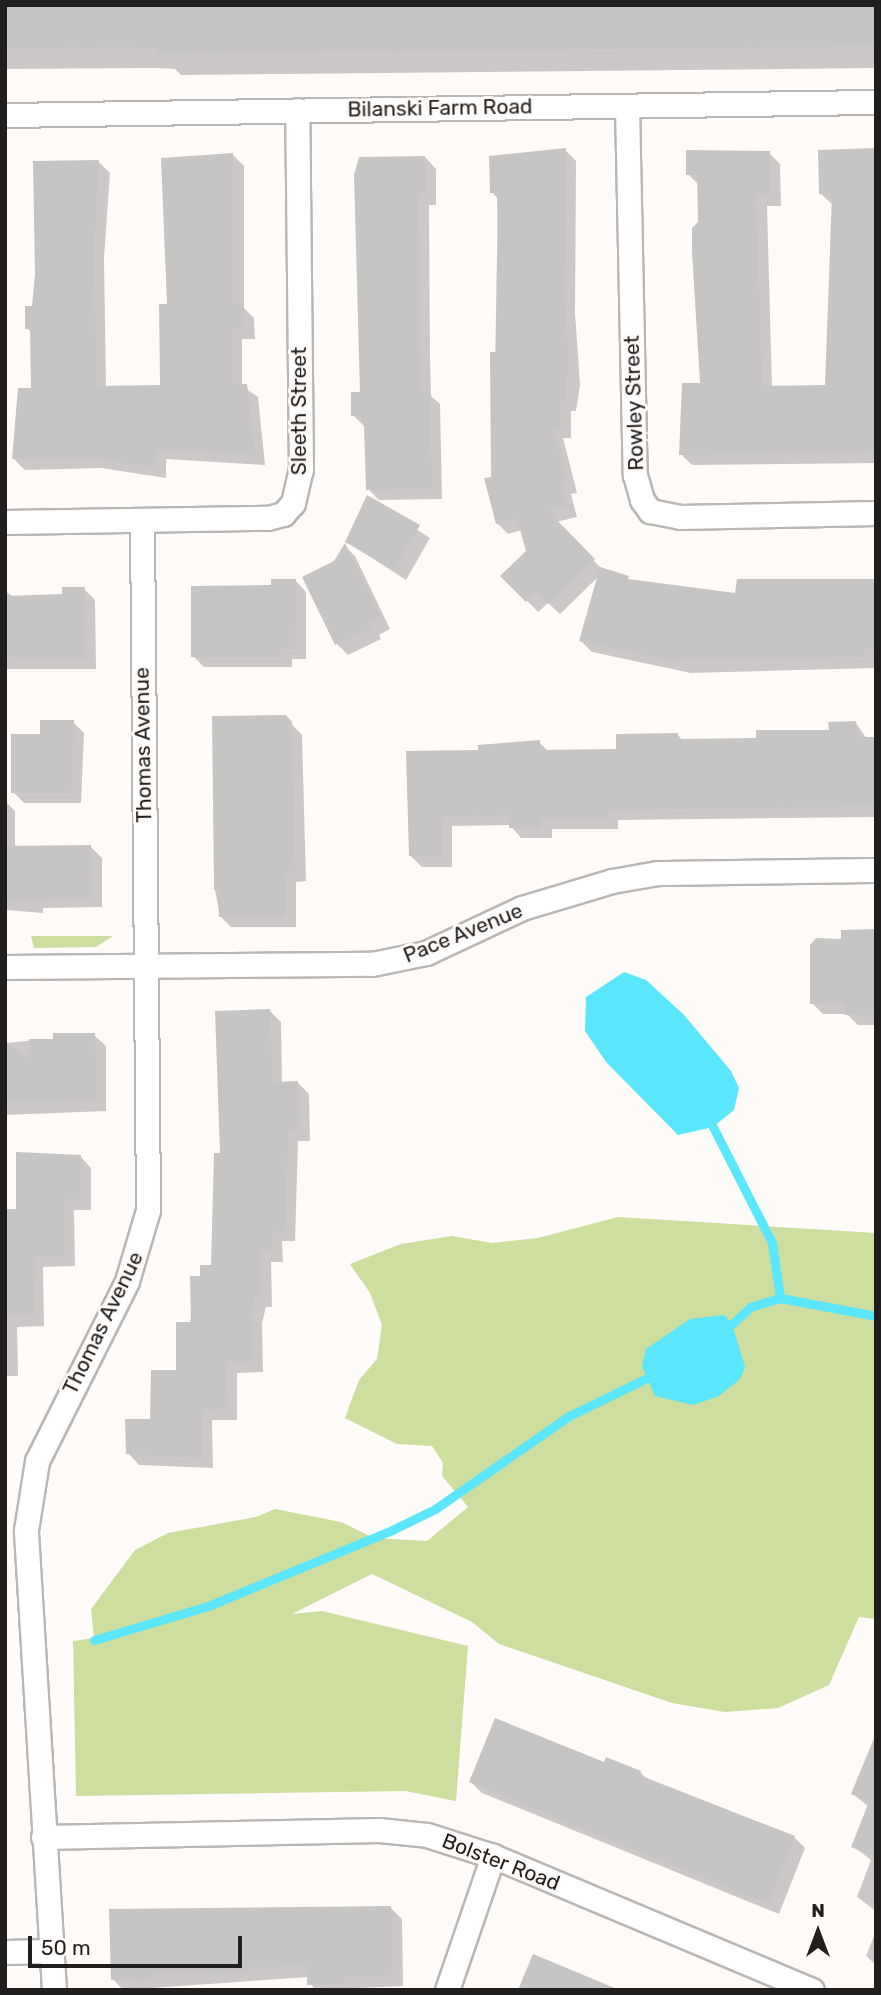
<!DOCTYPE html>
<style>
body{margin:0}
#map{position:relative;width:881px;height:1995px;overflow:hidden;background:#fefbf9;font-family:Rubik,sans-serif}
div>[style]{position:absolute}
.green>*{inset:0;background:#cdde9e}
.water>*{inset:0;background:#5ae6fd}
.shadow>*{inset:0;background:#0003}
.stream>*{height:9px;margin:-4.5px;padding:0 4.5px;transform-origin:4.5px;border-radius:4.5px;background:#5ae6fd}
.building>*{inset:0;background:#c7c5c3}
.roads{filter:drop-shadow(2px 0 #b9b6b4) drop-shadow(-2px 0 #b9b6b4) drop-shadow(0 2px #b9b6b4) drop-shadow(0 -2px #b9b6b4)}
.minor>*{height:23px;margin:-11.5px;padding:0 11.5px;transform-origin:11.5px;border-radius:11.5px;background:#fff}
span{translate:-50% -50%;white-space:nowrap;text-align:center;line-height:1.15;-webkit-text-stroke:6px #fefbf9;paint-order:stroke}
.street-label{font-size:21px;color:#201f1e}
.frame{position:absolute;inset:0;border:7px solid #201f1e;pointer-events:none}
.north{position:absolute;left:783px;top:1897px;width:70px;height:70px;-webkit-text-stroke:5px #fefbf9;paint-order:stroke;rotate:0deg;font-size:19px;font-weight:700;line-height:28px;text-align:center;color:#201f1e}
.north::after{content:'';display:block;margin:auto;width:24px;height:32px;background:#201f1e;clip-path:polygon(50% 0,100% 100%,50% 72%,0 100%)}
.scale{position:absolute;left:28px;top:1936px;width:214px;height:32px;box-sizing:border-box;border:4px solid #201f1e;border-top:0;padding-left:9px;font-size:21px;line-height:24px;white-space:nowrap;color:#201f1e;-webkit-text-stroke:5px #fefbf9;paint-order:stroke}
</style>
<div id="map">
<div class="green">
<i style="clip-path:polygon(31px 936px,113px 936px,96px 947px,34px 948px)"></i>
<i style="clip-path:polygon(618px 1217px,876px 1233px,876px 1619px,859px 1617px,829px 1685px,778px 1708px,725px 1712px,672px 1703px,499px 1644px,472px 1622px,372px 1574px,292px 1614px,322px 1611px,468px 1646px,456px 1801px,405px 1791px,76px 1796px,73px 1641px,94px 1638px,91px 1609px,135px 1550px,168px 1533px,256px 1517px,275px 1509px,341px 1522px,374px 1538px,427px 1541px,468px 1507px,442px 1476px,443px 1463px,432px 1446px,397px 1444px,345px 1418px,359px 1380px,377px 1359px,382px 1325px,370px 1293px,350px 1264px,401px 1244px,452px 1236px,492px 1243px,538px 1238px)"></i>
</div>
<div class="water">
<i style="clip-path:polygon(624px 972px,646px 980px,684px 1015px,731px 1071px,739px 1088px,734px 1110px,713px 1127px,678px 1135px,606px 1062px,585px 1031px,586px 997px)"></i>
<i style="clip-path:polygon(724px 1315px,732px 1324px,745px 1367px,740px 1379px,719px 1396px,693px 1405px,655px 1396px,642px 1366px,646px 1349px,690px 1319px)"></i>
</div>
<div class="shadow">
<i style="clip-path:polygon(5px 5px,876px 5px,876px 68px,181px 75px,175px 69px,154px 68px,5px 69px)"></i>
<i style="clip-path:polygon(565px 150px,576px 161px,575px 313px,580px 385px,576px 411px,571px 411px,571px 438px,563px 438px,577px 493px,571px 494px,577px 517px,556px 522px,603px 570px,633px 582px,736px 595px,739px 580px,876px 579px,876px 668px,691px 673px,592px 652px,581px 641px,599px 576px,560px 614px,548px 603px,538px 612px,503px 576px,528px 551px,522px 530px,508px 534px,497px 523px,493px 478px,498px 199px,492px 192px)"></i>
<i style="clip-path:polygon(876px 150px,876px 463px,692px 465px,681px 454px,702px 385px,699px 185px,688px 174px,769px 153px,780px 164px,781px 206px,767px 206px,772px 387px,827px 387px,833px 205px,820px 193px)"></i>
<i style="clip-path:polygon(233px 155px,244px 166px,244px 308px,254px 318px,255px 339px,242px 339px,242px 386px,258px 397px,265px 465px,166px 459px,166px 478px,101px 468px,25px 470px,14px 459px,32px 389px,32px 333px,27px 328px,99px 162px,110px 173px,104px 258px,106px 387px,162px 387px,168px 306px)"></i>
<i style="clip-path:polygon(425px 157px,436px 169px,436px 205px,429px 205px,430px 356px,431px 396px,440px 404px,442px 499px,379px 500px,368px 489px,364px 426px,353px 415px)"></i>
<i style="clip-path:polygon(368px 498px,430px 538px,406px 580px,347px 542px)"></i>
<i style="clip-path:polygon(345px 546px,355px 556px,390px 629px,379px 635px,381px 639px,348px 655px,337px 644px,335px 562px)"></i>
<i style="clip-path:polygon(295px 580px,306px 592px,306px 659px,292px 659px,292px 667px,204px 667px,193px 656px,272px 587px)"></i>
<i style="clip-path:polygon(84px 589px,95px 600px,96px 669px,5px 669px,5px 591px,14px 597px,64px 596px)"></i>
<i style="clip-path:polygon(285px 717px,302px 735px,306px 881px,296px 882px,296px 927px,231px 927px,220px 916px,215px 890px)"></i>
<i style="clip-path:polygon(73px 722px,84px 733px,81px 803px,24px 803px,13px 792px,42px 735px)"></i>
<i style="clip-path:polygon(856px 723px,867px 739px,876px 738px,876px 817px,618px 820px,618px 829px,552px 829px,552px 838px,521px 838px,510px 825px,452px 826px,452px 867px,422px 867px,410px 855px,479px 752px,539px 742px,549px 752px,618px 751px,678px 735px,683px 741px,758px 739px,830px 731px)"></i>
<i style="clip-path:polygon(5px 801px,15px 811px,15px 848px,91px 847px,102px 858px,102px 907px,43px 908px,43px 913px,5px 910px)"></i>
<i style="clip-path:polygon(876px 931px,876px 1025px,858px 1025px,847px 1014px,823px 1014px,812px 1003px,842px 941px)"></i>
<i style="clip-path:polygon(270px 1011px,281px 1022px,282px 1084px,298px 1083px,309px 1094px,310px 1141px,298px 1141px,295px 1241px,282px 1241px,283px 1262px,271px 1262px,272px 1307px,266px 1307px,262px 1323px,263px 1372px,237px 1373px,237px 1420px,212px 1420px,213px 1468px,139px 1465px,128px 1453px,152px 1420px,177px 1372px,201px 1278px,213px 1267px,222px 1155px)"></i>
<i style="clip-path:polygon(94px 1035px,106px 1046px,106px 1111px,5px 1115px,5px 1043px)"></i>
<i style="clip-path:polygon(80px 1156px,91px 1168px,91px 1210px,74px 1210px,75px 1266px,43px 1267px,44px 1326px,17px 1327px,18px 1376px,5px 1376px,5px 1210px,18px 1210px)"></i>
<i style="clip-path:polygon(876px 1739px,876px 1911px,857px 1897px,871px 1860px,853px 1846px,869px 1807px,853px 1794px)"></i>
<i style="clip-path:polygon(605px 1764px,640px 1772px,648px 1780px,794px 1837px,805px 1848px,779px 1914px,482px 1793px,471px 1782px)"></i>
<i style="clip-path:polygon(391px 1908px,402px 1919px,403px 1986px,314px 1990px,309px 1977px,123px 1990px,113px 1979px)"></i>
<i style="clip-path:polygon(876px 1931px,876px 1965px,866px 1956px)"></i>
</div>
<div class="stream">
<i style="left:713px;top:1127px;width:130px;rotate:63deg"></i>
<i style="left:772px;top:1243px;width:56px;rotate:81.7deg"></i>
<i style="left:732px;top:1324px;width:25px;rotate:-43deg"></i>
<i style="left:750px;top:1307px;width:31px;rotate:-17deg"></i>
<i style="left:780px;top:1298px;width:98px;rotate:10.6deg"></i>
<i style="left:94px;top:1640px;width:119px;rotate:-16.6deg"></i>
<i style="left:208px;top:1606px;width:199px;rotate:-22.4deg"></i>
<i style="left:392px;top:1530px;width:48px;rotate:-26deg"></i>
<i style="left:435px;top:1509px;width:163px;rotate:-34.8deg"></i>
<i style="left:569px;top:1416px;width:85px;rotate:-26deg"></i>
</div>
<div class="building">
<i style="clip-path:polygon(5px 5px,876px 5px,876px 46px,158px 54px,158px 49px,131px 47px,5px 48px)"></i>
<i style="clip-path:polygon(566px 148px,565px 301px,569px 374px,566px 376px,566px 401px,560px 401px,561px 428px,553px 428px,567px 482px,561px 483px,567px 506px,547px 510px,595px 559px,548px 604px,536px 592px,526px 602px,500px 576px,526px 551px,517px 518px,496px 524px,484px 478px,491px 477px,490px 352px,496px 352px,498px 247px,497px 193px,490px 193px,489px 156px)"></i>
<i style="clip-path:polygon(876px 148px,876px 452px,679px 455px,682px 383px,700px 383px,692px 252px,692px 228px,698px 222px,697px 175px,686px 175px,686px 150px,770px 151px,770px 196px,756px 196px,762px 386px,825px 385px,832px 194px,819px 194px,818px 150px)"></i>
<i style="clip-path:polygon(233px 153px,233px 304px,244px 305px,244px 328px,232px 328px,232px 384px,247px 384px,255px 455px,156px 449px,156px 467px,89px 458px,12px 459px,18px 388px,31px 388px,30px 329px,25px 329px,25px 306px,32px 306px,35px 274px,33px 161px,99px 160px,94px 246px,96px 386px,160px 385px,159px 304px,167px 304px,161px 158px)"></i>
<i style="clip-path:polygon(425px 156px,426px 194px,418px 194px,420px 343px,421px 391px,429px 391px,432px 488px,366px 490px,364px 423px,361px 416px,351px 416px,351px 392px,360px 392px,354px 175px,359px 157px)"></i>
<i style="clip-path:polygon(367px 495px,420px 525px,394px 570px,345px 542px)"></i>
<i style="clip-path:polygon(345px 543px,381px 617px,369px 623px,371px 628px,335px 645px,302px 577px,334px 561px)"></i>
<i style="clip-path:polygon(600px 567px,629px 576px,628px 579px,735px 593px,737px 579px,870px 579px,876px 580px,876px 649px,865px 649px,865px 657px,681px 659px,680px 663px,579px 641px)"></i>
<i style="clip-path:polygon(271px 579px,296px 579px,295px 649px,281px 649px,281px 657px,191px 657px,191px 586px,271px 585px)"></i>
<i style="clip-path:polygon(62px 587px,85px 587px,85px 659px,5px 657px,5px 596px,62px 594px)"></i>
<i style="clip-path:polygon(286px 715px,292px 722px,295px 871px,285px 871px,286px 917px,219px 917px,218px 890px,214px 890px,212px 716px)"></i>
<i style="clip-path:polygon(40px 720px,74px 720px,71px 793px,11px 793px,11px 734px,40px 734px)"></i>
<i style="clip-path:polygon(856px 721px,857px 737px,876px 737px,876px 806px,608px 810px,608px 818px,541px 819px,541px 828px,509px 828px,509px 815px,441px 816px,442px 856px,409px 856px,406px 751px,478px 750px,478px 745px,540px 740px,540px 750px,616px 749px,616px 734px,678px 733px,678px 739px,756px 738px,756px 730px,829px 730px,828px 722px)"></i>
<i style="clip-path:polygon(91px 845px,92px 897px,5px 903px,5px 846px)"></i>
<i style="clip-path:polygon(876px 929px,876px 1015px,845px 1015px,845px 1004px,810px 1004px,810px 945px,816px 938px,841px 939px,841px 930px)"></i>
<i style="clip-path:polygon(270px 1009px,272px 1082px,298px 1081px,300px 1130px,288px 1131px,285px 1231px,272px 1231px,272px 1251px,261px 1251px,261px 1296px,255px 1296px,252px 1311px,253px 1362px,226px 1362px,227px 1409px,202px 1410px,202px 1458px,126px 1454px,125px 1419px,150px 1419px,151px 1370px,176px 1370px,176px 1322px,191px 1322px,190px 1276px,200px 1276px,200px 1265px,211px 1265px,214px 1153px,220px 1153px,215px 1011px)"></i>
<i style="clip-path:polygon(53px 1033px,95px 1033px,96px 1101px,5px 1102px,5px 1042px,29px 1059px,29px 1039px,53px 1039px)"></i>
<i style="clip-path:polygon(16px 1152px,81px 1155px,81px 1199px,64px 1199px,65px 1255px,33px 1257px,34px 1315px,5px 1316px,5px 1209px,16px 1209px)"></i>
<i style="clip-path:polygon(495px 1718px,604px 1762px,606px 1757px,641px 1771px,639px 1775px,795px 1836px,768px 1904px,469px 1782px)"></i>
<i style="clip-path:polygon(875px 1736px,876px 1736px,876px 1857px,851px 1847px,869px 1802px,851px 1794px)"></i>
<i style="clip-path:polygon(391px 1906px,393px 1975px,343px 1977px,344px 1984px,307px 1985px,307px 1966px,248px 1967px,248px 1973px,153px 1974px,153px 1979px,111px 1980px,109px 1909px)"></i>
<i style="clip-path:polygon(533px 1954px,617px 1989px,617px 1990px,518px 1990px)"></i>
</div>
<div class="roads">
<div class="minor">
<i style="left:627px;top:106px;width:369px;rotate:88.8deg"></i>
<i style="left:635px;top:475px;width:26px;rotate:74deg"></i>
<i style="left:642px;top:500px;width:14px;rotate:54deg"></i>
<i style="left:650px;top:511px;width:31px;rotate:11deg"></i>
<i style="left:680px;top:517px;width:196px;rotate:-1.2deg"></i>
<i style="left:5px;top:115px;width:871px;rotate:-0.86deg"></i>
<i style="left:5px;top:522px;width:263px;rotate:-0.9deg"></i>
<i style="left:268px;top:518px;width:16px;rotate:-15deg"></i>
<i style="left:283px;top:514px;width:15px;rotate:-48deg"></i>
<i style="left:293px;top:503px;width:35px;rotate:-77deg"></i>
<i style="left:301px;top:469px;width:359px;rotate:-90.6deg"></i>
<i style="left:5px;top:967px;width:367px;rotate:-0.5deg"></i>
<i style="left:372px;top:964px;width:55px;rotate:-11.5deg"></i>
<i style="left:426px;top:953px;width:106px;rotate:-25.1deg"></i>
<i style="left:522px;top:908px;width:94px;rotate:-16.7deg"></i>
<i style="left:612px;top:881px;width:47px;rotate:-9.9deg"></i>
<i style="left:658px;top:873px;width:218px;rotate:-0.8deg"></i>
<i style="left:43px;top:1837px;width:336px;rotate:-1.2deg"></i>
<i style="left:379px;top:1830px;width:48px;rotate:5.9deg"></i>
<i style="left:427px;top:1835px;width:69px;rotate:17.7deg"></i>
<i style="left:493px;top:1856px;width:346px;rotate:22.8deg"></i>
<i style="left:5px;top:1952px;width:44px;rotate:-1.3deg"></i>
<i style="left:54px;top:1990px;width:461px;rotate:-93.5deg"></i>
<i style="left:26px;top:1530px;width:70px;rotate:-80.9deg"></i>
<i style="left:37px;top:1461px;width:201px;rotate:-63.4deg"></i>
<i style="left:127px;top:1281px;width:74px;rotate:-73.5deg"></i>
<i style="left:148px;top:1210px;width:687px;rotate:-90.5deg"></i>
<i style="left:447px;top:1990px;width:142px;rotate:-71.1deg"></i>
</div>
</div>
<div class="street-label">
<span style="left:440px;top:108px;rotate:-1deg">Bilanski Farm Road</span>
<span style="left:634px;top:403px;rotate:-92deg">Rowley Street</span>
<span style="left:299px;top:411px;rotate:-90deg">Sleeth Street</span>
<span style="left:143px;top:745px;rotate:-91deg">Thomas Avenue</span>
<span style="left:463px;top:933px;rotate:-22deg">Pace Avenue</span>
<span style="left:103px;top:1323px;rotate:-64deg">Thomas Avenue</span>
<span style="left:501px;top:1862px;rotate:21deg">Bolster Road</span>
</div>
<div class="frame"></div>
<div class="north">N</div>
<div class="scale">50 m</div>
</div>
